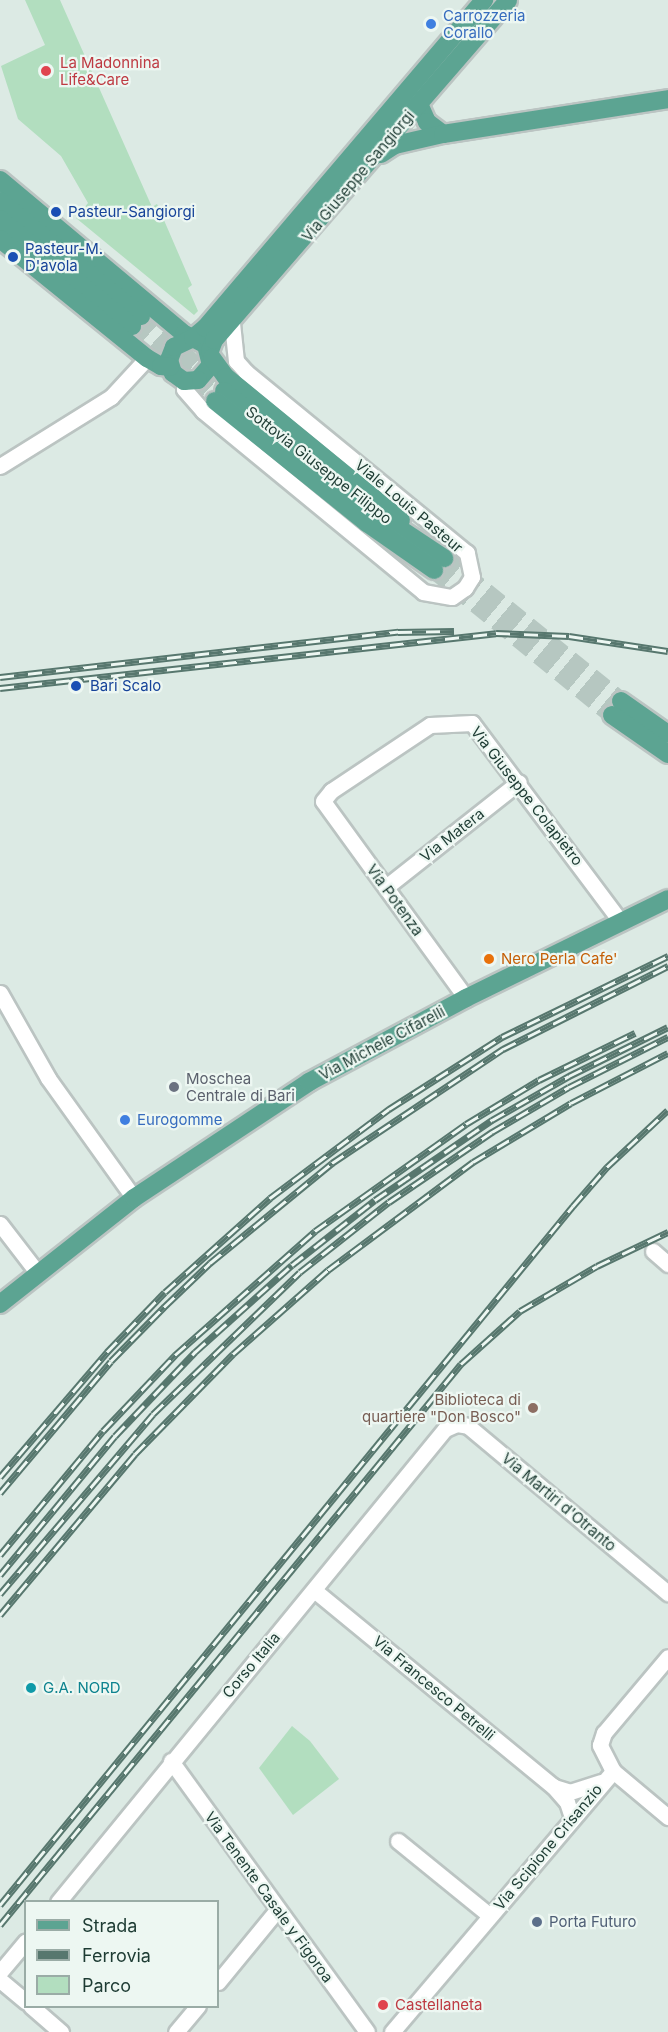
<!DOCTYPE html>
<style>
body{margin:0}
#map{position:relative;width:668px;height:2032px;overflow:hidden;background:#dceae4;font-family:Inter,sans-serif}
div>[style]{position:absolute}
.green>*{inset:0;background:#b2debf}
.major-tunnel>*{height:18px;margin-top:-9px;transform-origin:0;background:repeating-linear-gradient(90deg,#b6c7c1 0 18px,transparent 0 27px)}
.roads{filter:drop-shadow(2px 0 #bbc4c2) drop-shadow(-2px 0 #bbc4c2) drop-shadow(0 2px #bbc4c2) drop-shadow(0 -2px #bbc4c2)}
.minor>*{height:15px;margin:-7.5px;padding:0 7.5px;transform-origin:7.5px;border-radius:7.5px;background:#fff}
.major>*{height:18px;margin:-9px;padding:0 9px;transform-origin:9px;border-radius:9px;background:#5ca492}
.rail>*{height:7px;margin-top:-3.5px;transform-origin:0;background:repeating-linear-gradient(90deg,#edf7f2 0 14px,#57776e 0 28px);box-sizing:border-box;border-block:2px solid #57776e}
.dots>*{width:16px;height:16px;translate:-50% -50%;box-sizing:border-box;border:3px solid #edf7f2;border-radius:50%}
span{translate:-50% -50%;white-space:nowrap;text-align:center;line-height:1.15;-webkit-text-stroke:4.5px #edf7f2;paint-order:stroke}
.shop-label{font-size:15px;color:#366cbe}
.left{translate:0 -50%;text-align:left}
.health-label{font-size:15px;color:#be3a42}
.street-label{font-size:15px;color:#1d3b33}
.transit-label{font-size:15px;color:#164399}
.food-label{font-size:15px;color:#c56008}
.worship-label{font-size:15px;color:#5b616d}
.education-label{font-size:15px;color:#785e54}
.right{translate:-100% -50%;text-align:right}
.culture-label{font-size:15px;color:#0d838f}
.service-label{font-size:15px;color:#4e5e75}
.legend{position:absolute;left:24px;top:1900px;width:195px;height:108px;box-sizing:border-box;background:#edf7f2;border:2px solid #9aaca6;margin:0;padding:8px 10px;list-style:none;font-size:18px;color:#1d3b33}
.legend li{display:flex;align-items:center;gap:12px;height:30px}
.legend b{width:30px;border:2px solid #9aaca6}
</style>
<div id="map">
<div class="green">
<i style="clip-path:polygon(25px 0,60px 0,152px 207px,157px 204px,192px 285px,188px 288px,198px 311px,194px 315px,76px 218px,88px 203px,61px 156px,18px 119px,1px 66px,45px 45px)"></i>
<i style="clip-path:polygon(292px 1726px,310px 1741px,339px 1779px,293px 1815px,259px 1768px)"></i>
</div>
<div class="major-tunnel">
<i style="left:141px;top:316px;width:112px;rotate:42.1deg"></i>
<i style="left:132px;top:326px;width:112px;rotate:42.1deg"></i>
<i style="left:444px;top:558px;width:228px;rotate:38.9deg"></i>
<i style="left:434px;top:570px;width:230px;rotate:39.2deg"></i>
</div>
<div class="roads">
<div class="minor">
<i style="left:184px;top:381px;width:8px;rotate:90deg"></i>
<i style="left:184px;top:389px;width:29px;rotate:49deg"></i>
<i style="left:203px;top:411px;width:285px;rotate:39.4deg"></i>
<i style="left:423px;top:592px;width:29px;rotate:10deg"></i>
<i style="left:452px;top:597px;width:16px;rotate:-35deg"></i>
<i style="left:465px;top:588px;width:13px;rotate:-58deg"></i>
<i style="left:472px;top:577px;width:25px;rotate:-102deg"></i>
<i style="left:467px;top:553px;width:286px;rotate:-140.7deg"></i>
<i style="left:246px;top:372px;width:15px;rotate:-132deg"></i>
<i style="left:236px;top:361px;width:37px;rotate:-96deg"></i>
<i style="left:0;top:466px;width:131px;rotate:-31.9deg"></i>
<i style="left:111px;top:397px;width:53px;rotate:-47.3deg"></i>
<i style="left:386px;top:887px;width:169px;rotate:-38.3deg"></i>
<i style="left:0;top:993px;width:98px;rotate:60.5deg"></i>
<i style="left:48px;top:1078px;width:148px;rotate:54.4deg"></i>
<i style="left:466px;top:998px;width:243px;rotate:-126deg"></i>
<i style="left:323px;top:801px;width:13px;rotate:-51deg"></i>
<i style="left:331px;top:791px;width:119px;rotate:-33.7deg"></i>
<i style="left:430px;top:725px;width:42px;rotate:-2.7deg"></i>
<i style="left:472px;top:723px;width:249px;rotate:53.2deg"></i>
<i style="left:0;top:1224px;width:61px;rotate:52.4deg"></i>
<i style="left:653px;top:1251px;width:20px;rotate:41deg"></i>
<i style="left:314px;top:1590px;width:309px;rotate:39.4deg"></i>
<i style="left:553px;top:1786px;width:21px;rotate:49deg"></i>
<i style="left:567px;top:1802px;width:16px;rotate:72deg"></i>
<i style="left:171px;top:1761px;width:334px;rotate:54.1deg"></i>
<i style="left:613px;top:1771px;width:29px;rotate:-117deg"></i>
<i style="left:600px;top:1745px;width:13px;rotate:-72deg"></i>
<i style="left:604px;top:1733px;width:99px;rotate:-49.9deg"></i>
<i style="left:613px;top:1771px;width:72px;rotate:39.9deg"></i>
<i style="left:554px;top:1787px;width:17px;rotate:17deg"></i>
<i style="left:570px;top:1792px;width:32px;rotate:-18deg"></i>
<i style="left:398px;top:1841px;width:117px;rotate:39.1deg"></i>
<i style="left:58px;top:1902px;width:611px;rotate:-50.71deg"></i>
<i style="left:445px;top:1429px;width:13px;rotate:-23deg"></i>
<i style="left:457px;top:1424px;width:11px;rotate:10deg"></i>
<i style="left:468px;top:1426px;width:261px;rotate:39.9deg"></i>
<i style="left:0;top:1972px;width:40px;rotate:-50deg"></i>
<i style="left:0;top:1980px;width:34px;rotate:40deg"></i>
<i style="left:218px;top:1982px;width:94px;rotate:-50.6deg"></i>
<i style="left:31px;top:2006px;width:40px;rotate:41deg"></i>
<i style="left:176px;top:2032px;width:34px;rotate:-50deg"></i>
<i style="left:392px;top:2032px;width:342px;rotate:-49.7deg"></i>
</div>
<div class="major">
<i style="left:419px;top:104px;width:20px;rotate:66deg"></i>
<i style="left:427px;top:122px;width:20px;rotate:37deg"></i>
<i style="left:381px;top:154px;width:17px;rotate:-33deg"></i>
<i style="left:395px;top:145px;width:49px;rotate:-12.9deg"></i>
<i style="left:443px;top:134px;width:228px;rotate:-8.8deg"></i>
<i style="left:0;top:180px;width:240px;rotate:39.9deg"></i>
<i style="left:184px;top:334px;width:10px;rotate:24deg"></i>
<i style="left:193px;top:338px;width:15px;rotate:28deg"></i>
<i style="left:206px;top:345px;width:21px;rotate:76deg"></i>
<i style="left:211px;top:365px;width:20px;rotate:131deg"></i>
<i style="left:198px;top:380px;width:14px;rotate:176deg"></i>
<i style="left:184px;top:381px;width:14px;rotate:-144deg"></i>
<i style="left:173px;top:373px;width:14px;rotate:-107deg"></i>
<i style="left:169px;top:360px;width:14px;rotate:-69deg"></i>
<i style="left:174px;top:347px;width:21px;rotate:-25deg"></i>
<i style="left:193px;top:338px;width:16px;rotate:-40deg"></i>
<i style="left:205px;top:328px;width:431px;rotate:-49.6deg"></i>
<i style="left:0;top:201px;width:182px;rotate:39.2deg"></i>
<i style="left:0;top:219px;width:170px;rotate:39deg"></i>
<i style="left:0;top:239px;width:189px;rotate:39deg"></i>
<i style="left:147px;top:358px;width:16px;rotate:30deg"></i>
<i style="left:161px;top:366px;width:9px;rotate:6deg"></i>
<i style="left:210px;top:351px;width:12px;rotate:-70deg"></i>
<i style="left:214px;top:340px;width:449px;rotate:-49.1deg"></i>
<i style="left:212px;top:358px;width:24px;rotate:54deg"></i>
<i style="left:226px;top:377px;width:226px;rotate:39.3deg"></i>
<i style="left:224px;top:391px;width:195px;rotate:38.8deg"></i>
<i style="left:376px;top:513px;width:82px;rotate:33.5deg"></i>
<i style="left:215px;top:401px;width:195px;rotate:38.8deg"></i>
<i style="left:367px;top:523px;width:82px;rotate:35deg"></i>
<i style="left:621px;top:701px;width:57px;rotate:35.1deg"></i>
<i style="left:612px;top:715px;width:68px;rotate:34.9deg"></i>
<i style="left:0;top:1304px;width:171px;rotate:-38.3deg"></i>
<i style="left:134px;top:1198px;width:210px;rotate:-33.5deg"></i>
<i style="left:309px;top:1082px;width:178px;rotate:-28.1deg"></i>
<i style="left:466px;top:998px;width:225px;rotate:-26.1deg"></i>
</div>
</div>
<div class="rail">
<i style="left:0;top:677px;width:401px;rotate:-6.5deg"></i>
<i style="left:398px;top:632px;width:56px;rotate:-1deg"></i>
<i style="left:0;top:688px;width:499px;rotate:-6.3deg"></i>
<i style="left:496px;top:633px;width:73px;rotate:2.4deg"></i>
<i style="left:569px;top:636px;width:100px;rotate:8.6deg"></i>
<i style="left:0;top:1477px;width:165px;rotate:-49.4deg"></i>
<i style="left:107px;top:1352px;width:83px;rotate:-46deg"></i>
<i style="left:165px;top:1292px;width:141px;rotate:-41.8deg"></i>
<i style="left:270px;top:1198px;width:149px;rotate:-36.8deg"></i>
<i style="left:389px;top:1109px;width:134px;rotate:-32.5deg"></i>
<i style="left:502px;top:1037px;width:185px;rotate:-26deg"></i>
<i style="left:0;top:1493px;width:172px;rotate:-49.9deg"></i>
<i style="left:111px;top:1361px;width:76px;rotate:-45.5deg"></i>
<i style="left:164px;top:1307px;width:64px;rotate:-43.7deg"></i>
<i style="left:210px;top:1263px;width:158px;rotate:-39.3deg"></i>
<i style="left:332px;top:1163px;width:206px;rotate:-33.7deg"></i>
<i style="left:503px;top:1049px;width:185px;rotate:-26.7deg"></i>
<i style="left:0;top:1555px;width:161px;rotate:-50.3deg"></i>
<i style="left:103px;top:1431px;width:105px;rotate:-46.5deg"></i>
<i style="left:175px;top:1355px;width:187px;rotate:-41.5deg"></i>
<i style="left:315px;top:1231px;width:185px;rotate:-35.3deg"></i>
<i style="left:466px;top:1124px;width:85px;rotate:-31.1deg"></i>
<i style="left:539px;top:1080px;width:107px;rotate:-26.1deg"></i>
<i style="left:0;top:1575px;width:180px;rotate:-50.4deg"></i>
<i style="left:115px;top:1436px;width:116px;rotate:-46.4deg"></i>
<i style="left:195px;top:1352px;width:130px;rotate:-41.9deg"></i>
<i style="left:292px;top:1265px;width:105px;rotate:-38.1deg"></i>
<i style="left:375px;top:1200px;width:142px;rotate:-34.4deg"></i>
<i style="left:492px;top:1120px;width:89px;rotate:-29.7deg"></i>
<i style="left:569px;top:1076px;width:110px;rotate:-26.3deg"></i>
<i style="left:0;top:1594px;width:236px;rotate:-49.6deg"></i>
<i style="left:153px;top:1414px;width:204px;rotate:-44deg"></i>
<i style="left:300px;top:1272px;width:113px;rotate:-38.2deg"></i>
<i style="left:389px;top:1202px;width:125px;rotate:-34.2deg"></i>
<i style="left:492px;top:1132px;width:89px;rotate:-30.3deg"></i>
<i style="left:569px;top:1087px;width:111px;rotate:-26.8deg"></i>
<i style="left:0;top:1615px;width:210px;rotate:-50deg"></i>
<i style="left:135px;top:1454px;width:140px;rotate:-45.6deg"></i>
<i style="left:233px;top:1354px;width:127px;rotate:-41.5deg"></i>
<i style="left:328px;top:1270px;width:181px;rotate:-36.7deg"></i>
<i style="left:473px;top:1162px;width:114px;rotate:-31deg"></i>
<i style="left:571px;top:1103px;width:109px;rotate:-27.3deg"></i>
<i style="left:0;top:1905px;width:904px;rotate:-50.66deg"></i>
<i style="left:573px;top:1206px;width:52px;rotate:-48.9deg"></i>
<i style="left:607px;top:1167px;width:83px;rotate:-43.1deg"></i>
<i style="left:0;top:1925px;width:726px;rotate:-50.59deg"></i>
<i style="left:461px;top:1364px;width:79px;rotate:-41.9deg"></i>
<i style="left:520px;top:1311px;width:89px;rotate:-30.3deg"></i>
<i style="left:597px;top:1266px;width:79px;rotate:-25.6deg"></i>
</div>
<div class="dots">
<i style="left:431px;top:24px;background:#3f7fe0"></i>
<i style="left:46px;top:71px;background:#e0444e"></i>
<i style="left:56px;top:212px;background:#1a4fb4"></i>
<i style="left:13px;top:257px;background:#1a4fb4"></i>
<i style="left:76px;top:686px;background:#1a4fb4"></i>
<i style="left:489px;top:959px;background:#e8710a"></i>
<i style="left:174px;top:1087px;background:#6b7280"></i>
<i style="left:125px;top:1120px;background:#3f7fe0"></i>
<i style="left:533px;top:1408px;background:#8d6e63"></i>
<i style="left:31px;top:1688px;background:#0f9aa8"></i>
<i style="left:537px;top:1922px;background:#5c6f8a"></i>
<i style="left:383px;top:2005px;background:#e0444e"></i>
</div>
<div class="shop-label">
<span class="left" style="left:443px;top:24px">Carrozzeria<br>Corallo</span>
<span class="left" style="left:137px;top:1120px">Eurogomme</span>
</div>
<div class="health-label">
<span class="left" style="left:60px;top:71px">La Madonnina<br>Life&amp;Care</span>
<span class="left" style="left:395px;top:2005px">Castellaneta</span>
</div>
<div class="street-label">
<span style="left:358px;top:176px;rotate:-50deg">Via Giuseppe Sangiorgi</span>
<span style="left:319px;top:465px;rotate:38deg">Sottovia Giuseppe Filippo</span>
<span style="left:409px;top:506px;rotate:40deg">Viale Louis Pasteur</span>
<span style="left:527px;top:796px;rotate:52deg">Via Giuseppe Colapietro</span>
<span style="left:452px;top:835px;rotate:-38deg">Via Matera</span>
<span style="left:395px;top:900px;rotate:54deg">Via Potenza</span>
<span style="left:382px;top:1043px;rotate:-28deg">Via Michele Cifarelli</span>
<span style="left:559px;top:1502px;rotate:40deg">Via Martiri d'Otranto</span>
<span style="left:251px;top:1665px;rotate:-50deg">Corso Italia</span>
<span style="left:434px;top:1688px;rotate:40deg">Via Francesco Petrelli</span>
<span style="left:548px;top:1847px;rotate:-50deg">Via Scipione Crisanzio</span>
<span style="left:269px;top:1897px;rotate:54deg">Via Tenente Casale y Figoroa</span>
</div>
<div class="transit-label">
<span class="left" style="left:68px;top:212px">Pasteur-Sangiorgi</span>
<span class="left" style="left:25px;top:257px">Pasteur-M.<br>D'avola</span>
<span class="left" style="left:90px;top:686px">Bari Scalo</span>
</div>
<div class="food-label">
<span class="left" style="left:501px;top:959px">Nero Perla Cafe'</span>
</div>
<div class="worship-label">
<span class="left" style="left:186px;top:1087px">Moschea<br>Centrale di Bari</span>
</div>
<div class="education-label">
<span class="right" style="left:521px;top:1408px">Biblioteca di<br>quartiere "Don Bosco"</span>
</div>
<div class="culture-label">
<span class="left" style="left:43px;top:1688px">G.A. NORD</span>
</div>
<div class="service-label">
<span class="left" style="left:549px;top:1922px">Porta Futuro</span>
</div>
<ul class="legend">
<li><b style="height:8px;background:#5ca492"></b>Strada</li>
<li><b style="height:8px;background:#57776e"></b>Ferrovia</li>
<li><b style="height:16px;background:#b2debf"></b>Parco</li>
</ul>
</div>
